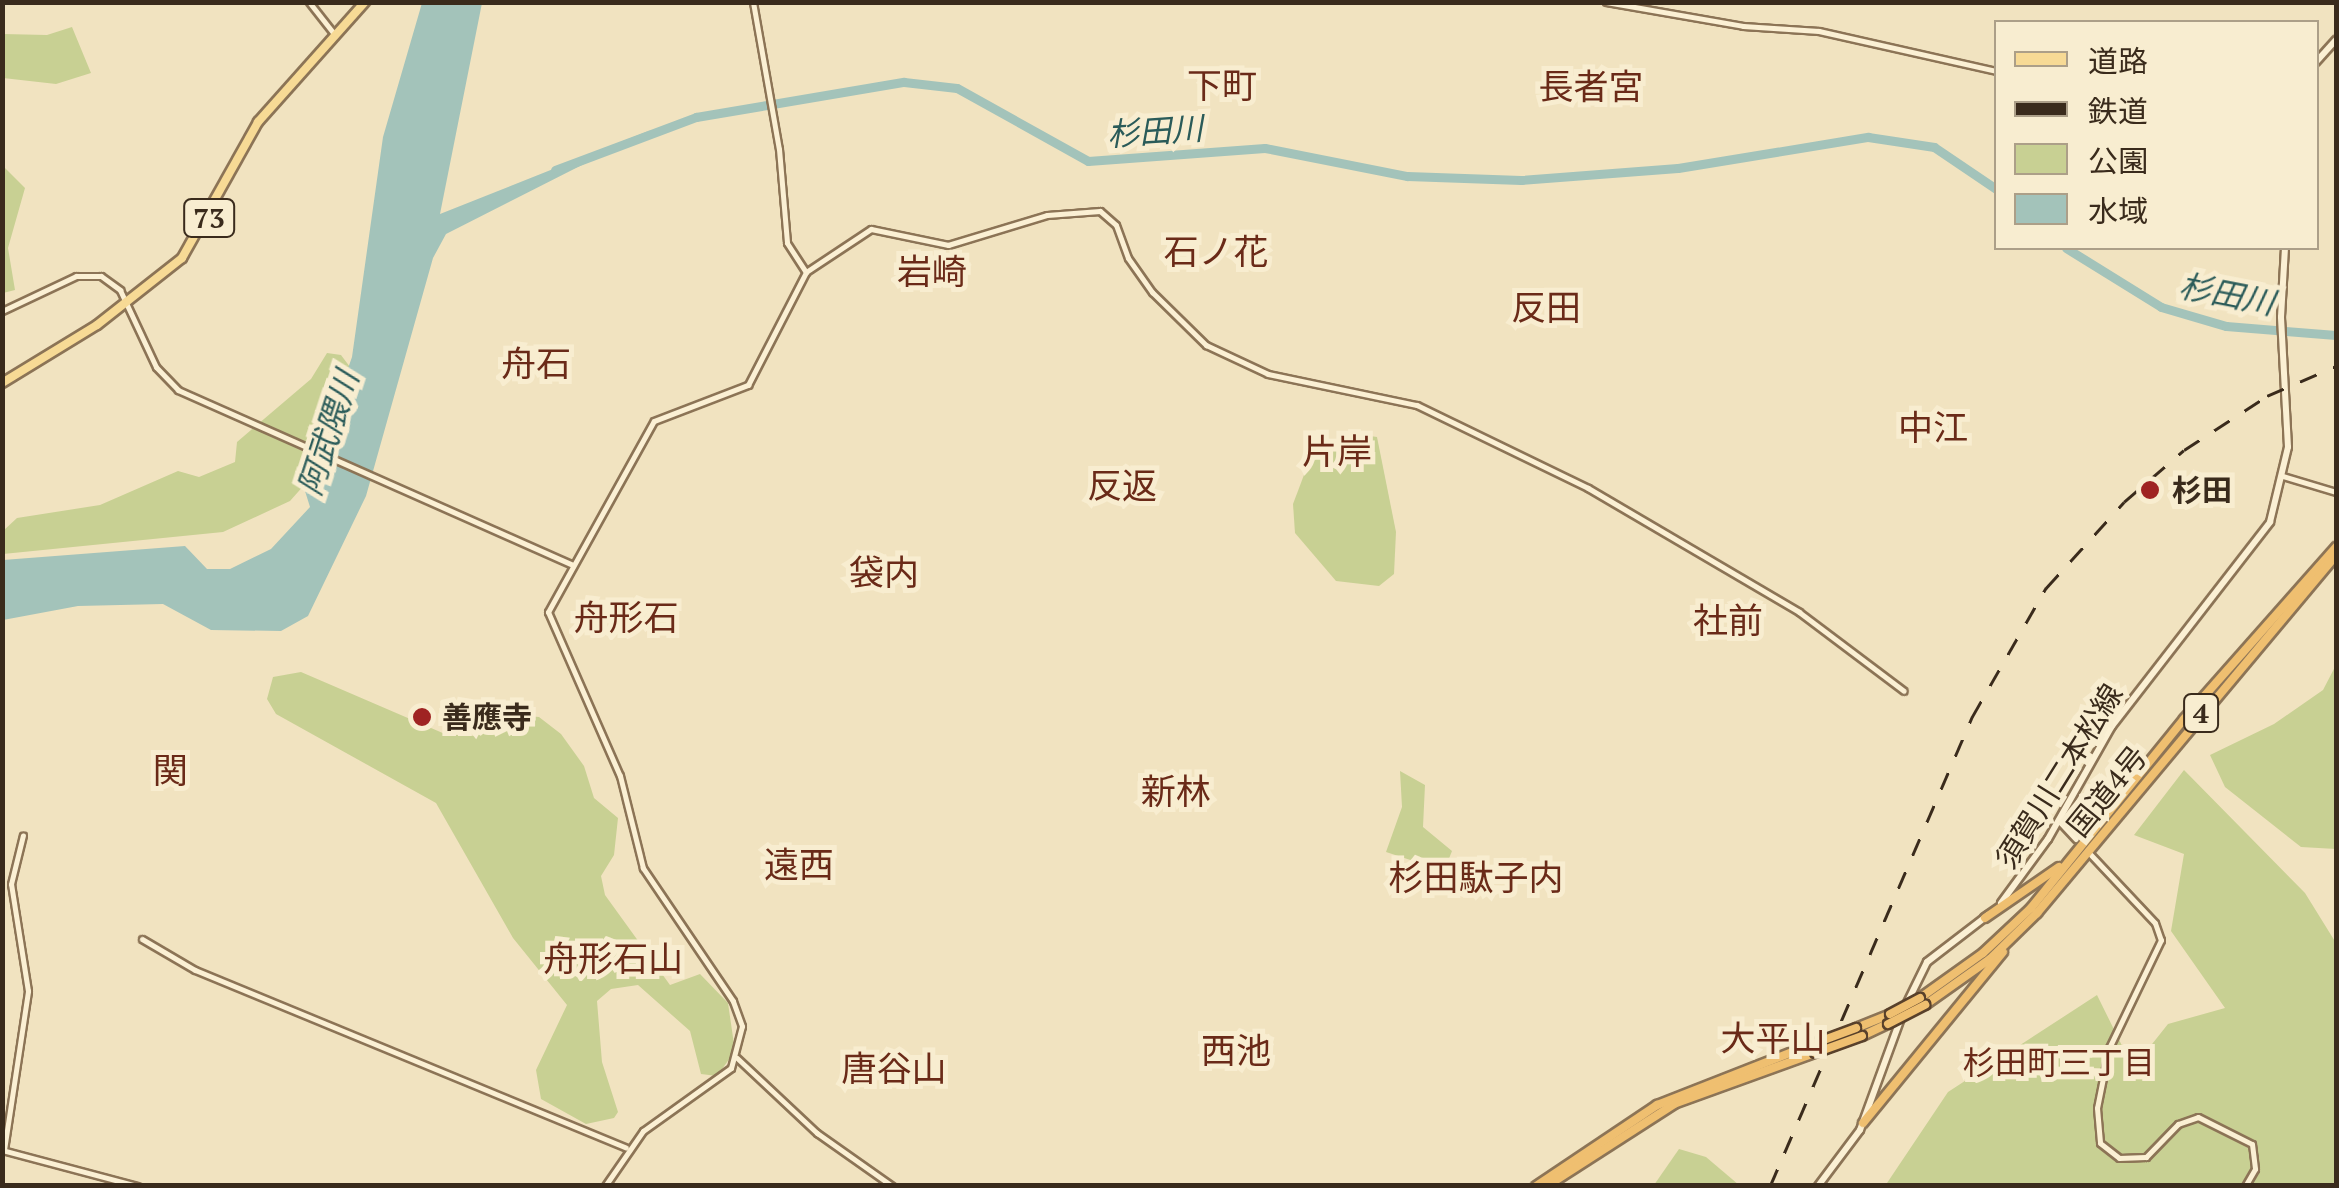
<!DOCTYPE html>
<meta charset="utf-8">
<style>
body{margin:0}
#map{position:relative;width:2339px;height:1188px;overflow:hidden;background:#f1e3c0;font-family:"PT Serif","Noto Sans JP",serif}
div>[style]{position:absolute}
.green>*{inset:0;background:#c8d093}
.water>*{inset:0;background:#a3c3ba}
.river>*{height:9px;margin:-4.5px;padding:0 4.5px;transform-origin:4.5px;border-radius:4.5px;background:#a3c3ba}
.roads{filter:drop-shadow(2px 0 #8c7456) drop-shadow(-2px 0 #8c7456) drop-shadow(0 2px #8c7456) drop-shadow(0 -2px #8c7456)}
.tertiary>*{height:5px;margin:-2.5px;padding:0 2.5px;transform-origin:2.5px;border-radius:2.5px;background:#fbf0d4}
.secondary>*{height:6px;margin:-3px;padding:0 3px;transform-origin:3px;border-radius:3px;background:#fbf0d4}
.primary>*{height:8px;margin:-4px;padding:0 4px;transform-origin:4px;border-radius:4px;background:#f7da95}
.trunk>*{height:8px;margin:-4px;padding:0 4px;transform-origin:4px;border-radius:4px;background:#efbf70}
.rail>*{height:2.5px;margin-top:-1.25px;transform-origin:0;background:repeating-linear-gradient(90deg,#3a2b1c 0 18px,transparent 0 36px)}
.bridges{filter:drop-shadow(2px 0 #59412b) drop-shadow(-2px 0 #59412b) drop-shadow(0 2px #59412b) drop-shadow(0 -2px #59412b)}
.trunk-bridge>*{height:8px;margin:-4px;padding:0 4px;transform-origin:4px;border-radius:4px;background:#efbf70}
.dots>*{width:28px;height:28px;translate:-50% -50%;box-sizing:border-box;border:5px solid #f8edd0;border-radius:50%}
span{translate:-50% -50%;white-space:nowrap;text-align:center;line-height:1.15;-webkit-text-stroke:10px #f8edd0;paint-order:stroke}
.shield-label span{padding:2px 8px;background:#f8edd0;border:2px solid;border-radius:8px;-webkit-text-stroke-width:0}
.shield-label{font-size:28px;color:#3a2b1c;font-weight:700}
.poi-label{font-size:30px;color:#3a2b1c;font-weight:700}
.left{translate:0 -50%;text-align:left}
.street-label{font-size:30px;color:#3a2b1c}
.water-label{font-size:32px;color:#2a5b59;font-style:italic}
.neighbourhood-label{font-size:32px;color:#6a2a18}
.quarter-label{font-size:35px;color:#6a2a18}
.frame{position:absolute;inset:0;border:5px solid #3a2b1c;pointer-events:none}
.legend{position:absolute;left:1994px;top:20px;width:325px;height:230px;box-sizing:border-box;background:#f8edd0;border:2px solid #ac9f88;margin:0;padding:12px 18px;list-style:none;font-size:30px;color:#3a2b1c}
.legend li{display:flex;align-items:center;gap:20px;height:50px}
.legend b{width:50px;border:2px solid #ac9f88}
</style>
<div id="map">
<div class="green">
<i style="clip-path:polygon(72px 27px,91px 73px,56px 84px,3px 78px,3px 34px,47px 35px)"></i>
<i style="clip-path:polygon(2px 165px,25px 188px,8px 248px,15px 290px,3px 293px)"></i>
<i style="clip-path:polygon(327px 353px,341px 355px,350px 367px,345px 387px,306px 483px,290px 501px,223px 532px,3px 554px,3px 531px,17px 518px,100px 505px,178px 471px,199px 477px,235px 462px,237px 442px,311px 379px)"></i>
<i style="clip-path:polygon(1363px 435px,1377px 437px,1396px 532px,1394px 574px,1379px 586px,1336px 581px,1295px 533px,1293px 504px,1307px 467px,1325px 451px)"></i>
<i style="clip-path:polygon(2336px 665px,2336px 849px,2301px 847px,2225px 787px,2210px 755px,2274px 724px,2323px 690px)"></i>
<i style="clip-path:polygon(301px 672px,445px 734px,476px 736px,517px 715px,539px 717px,561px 734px,584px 766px,594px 798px,618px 818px,614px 855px,601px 876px,605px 895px,670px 985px,700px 974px,728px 1003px,735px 1051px,717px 1076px,701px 1074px,690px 1031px,638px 985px,611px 989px,597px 1001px,602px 1062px,618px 1112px,614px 1118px,586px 1124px,541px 1099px,536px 1070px,567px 1005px,513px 938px,436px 803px,276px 714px,267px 699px,273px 677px)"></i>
<i style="clip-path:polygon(2184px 770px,2305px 893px,2336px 943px,2336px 1185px,1885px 1186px,1948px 1092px,2097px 995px,2133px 1068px,2168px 1024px,2225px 1008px,2171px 931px,2184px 854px,2134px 835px)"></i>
<i style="clip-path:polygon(1400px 771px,1425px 785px,1423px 827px,1452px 851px,1444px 871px,1386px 852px,1402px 807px)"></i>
<i style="clip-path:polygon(1679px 1149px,1706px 1157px,1739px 1185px,1654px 1185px)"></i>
</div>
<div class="water">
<i style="clip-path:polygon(422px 3px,482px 3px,440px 214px,651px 130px,446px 234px,433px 258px,366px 496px,308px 616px,281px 631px,211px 630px,163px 604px,78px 606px,3px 620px,3px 560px,185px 546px,207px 569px,230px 569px,271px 549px,310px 507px,305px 491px,352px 357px,383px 137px)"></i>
</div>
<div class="river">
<i style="left:555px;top:170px;width:151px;rotate:-20.6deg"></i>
<i style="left:696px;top:117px;width:211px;rotate:-9.6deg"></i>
<i style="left:904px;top:82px;width:53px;rotate:6.5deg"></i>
<i style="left:957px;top:88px;width:150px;rotate:29.1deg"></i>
<i style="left:1088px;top:161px;width:177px;rotate:-4.2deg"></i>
<i style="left:1265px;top:148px;width:145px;rotate:11.2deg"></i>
<i style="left:1407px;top:176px;width:114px;rotate:2deg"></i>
<i style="left:1521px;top:180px;width:157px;rotate:-4.4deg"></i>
<i style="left:1678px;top:168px;width:193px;rotate:-9.3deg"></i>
<i style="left:1868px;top:137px;width:67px;rotate:8.6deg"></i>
<i style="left:1934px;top:147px;width:75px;rotate:34.1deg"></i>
<i style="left:2066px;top:248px;width:112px;rotate:31.8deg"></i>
<i style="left:2161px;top:307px;width:68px;rotate:16.3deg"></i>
<i style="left:2226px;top:326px;width:110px;rotate:4.7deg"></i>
</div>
<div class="roads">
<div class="tertiary">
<i style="left:309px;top:2px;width:42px;rotate:51.8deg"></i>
<i style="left:753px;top:2px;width:149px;rotate:80deg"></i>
<i style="left:779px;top:149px;width:94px;rotate:85.1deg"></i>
<i style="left:787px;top:243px;width:35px;rotate:57deg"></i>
<i style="left:1606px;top:2px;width:139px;rotate:9.9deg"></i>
<i style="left:1743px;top:26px;width:76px;rotate:3.8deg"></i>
<i style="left:1819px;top:31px;width:181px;rotate:12.7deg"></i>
<i style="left:2px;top:311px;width:82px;rotate:-25.3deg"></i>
<i style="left:76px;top:276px;width:25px"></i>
<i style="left:101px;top:276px;width:24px;rotate:36deg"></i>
<i style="left:120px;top:290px;width:85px;rotate:64.9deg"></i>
<i style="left:156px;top:367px;width:32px;rotate:46deg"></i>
<i style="left:178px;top:390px;width:431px;rotate:23.9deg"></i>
<i style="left:2283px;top:476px;width:55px;rotate:16.8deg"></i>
<i style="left:2058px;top:820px;width:26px;rotate:47deg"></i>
<i style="left:2091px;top:855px;width:93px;rotate:46.7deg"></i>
<i style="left:2155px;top:923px;width:18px;rotate:71deg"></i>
<i style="left:2161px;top:940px;width:120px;rotate:115.7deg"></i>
<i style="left:2109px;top:1048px;width:61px;rotate:101.3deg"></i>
<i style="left:2097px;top:1108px;width:35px;rotate:85deg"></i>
<i style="left:2100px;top:1143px;width:24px;rotate:38deg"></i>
<i style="left:2119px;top:1158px;width:27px;rotate:-2deg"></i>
<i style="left:2146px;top:1157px;width:46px;rotate:-45.9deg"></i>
<i style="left:2178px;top:1124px;width:21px;rotate:-19deg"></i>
<i style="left:2198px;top:1117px;width:60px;rotate:26.6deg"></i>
<i style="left:2252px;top:1144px;width:25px;rotate:83deg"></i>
<i style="left:2255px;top:1169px;width:20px;rotate:120deg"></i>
<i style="left:142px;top:939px;width:61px;rotate:30.3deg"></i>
<i style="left:195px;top:970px;width:466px;rotate:22.4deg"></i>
<i style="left:737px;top:1058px;width:110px;rotate:43.2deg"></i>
<i style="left:817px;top:1133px;width:92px;rotate:35.2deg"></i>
<i style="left:2px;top:1150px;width:140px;rotate:14.9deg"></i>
<i style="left:4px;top:1150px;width:161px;rotate:-81.4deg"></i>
<i style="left:28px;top:991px;width:108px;rotate:-99deg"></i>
<i style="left:11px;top:884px;width:50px;rotate:-76.2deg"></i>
<i style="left:605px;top:1186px;width:67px;rotate:-55.4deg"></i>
<i style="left:643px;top:1131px;width:108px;rotate:-35.6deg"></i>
<i style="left:731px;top:1068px;width:43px;rotate:-75.3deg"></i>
<i style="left:742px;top:1026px;width:27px;rotate:-110deg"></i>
<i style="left:733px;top:1001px;width:161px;rotate:-124.1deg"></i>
<i style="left:643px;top:868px;width:95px;rotate:-104deg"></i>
<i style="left:620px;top:776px;width:179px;rotate:-113.7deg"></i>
<i style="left:548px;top:612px;width:218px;rotate:-61deg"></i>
<i style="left:654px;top:421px;width:101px;rotate:-21deg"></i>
<i style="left:748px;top:385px;width:127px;rotate:-62.8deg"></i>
<i style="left:806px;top:272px;width:78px;rotate:-33.5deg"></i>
<i style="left:871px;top:229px;width:79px;rotate:11.7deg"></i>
<i style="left:948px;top:245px;width:103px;rotate:-16.9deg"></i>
<i style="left:1047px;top:215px;width:53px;rotate:-4.3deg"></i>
<i style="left:1100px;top:211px;width:21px;rotate:41deg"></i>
<i style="left:1116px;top:225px;width:35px;rotate:70deg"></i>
<i style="left:1128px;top:258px;width:42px;rotate:54.8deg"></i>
<i style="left:1152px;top:292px;width:76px;rotate:44.5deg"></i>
<i style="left:1206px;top:345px;width:68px;rotate:25.1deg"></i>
<i style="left:1268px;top:374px;width:152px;rotate:11.8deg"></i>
<i style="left:1417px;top:405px;width:190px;rotate:25.9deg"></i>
<i style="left:1588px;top:488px;width:245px;rotate:30.4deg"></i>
<i style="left:1799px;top:612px;width:131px;rotate:37deg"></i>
</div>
<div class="secondary">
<i style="left:2316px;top:62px;width:30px;rotate:-48deg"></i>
<i style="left:2001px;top:903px;width:79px;rotate:-53.7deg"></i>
<i style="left:2048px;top:839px;width:130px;rotate:-60.5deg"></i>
<i style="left:2112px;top:726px;width:258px;rotate:-52.2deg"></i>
<i style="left:2270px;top:522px;width:77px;rotate:-76.5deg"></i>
<i style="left:2288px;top:447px;width:130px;rotate:-93.1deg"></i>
<i style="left:2281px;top:317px;width:69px;rotate:-86.7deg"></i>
<i style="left:1905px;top:1007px;width:50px;rotate:-63.9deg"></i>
<i style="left:1927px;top:962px;width:77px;rotate:-37.6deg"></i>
<i style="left:1818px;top:1186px;width:70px;rotate:-53.1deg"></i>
<i style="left:1860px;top:1130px;width:119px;rotate:-69.9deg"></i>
</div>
<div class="primary">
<i style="left:2px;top:383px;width:111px;rotate:-31.4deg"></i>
<i style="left:97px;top:325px;width:108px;rotate:-38.2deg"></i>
<i style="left:182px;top:258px;width:156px;rotate:-60.8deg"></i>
<i style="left:258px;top:122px;width:161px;rotate:-48.3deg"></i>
</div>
<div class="trunk">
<i style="left:1985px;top:918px;width:90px;rotate:-34.6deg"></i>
<i style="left:1920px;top:998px;width:77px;rotate:-35.5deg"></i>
<i style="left:1983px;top:953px;width:66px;rotate:-43.2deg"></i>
<i style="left:2031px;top:908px;width:243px;rotate:-51deg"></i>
<i style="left:2184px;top:719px;width:230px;rotate:-48.5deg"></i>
<i style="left:1925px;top:1005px;width:80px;rotate:-35.3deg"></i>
<i style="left:1990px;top:959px;width:66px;rotate:-44.4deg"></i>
<i style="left:2037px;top:913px;width:466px;rotate:-50.1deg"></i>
<i style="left:1856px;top:1028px;width:37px;rotate:-22deg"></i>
<i style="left:1862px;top:1036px;width:29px;rotate:-25deg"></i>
<i style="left:1863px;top:1123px;width:221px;rotate:-50.7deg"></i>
<i style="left:1536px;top:1186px;width:146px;rotate:-33.8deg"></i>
<i style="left:1657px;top:1105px;width:168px;rotate:-21.4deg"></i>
<i style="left:1547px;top:1186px;width:151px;rotate:-32.8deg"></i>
<i style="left:1674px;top:1104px;width:150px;rotate:-19.9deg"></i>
</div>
</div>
<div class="rail">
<i style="left:1770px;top:1186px;width:511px;rotate:-66.7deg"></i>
<i style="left:1972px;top:717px;width:149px;rotate:-60.2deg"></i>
<i style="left:2046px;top:588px;width:116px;rotate:-47.8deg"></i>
<i style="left:2124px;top:502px;width:79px;rotate:-40.9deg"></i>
<i style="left:2184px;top:450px;width:99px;rotate:-33deg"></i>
<i style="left:2267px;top:396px;width:75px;rotate:-23.5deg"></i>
</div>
<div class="bridges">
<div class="trunk-bridge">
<i style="left:1890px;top:1014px;width:34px;rotate:-28deg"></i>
<i style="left:1888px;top:1024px;width:42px;rotate:-27.2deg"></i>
<i style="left:1813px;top:1044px;width:46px;rotate:-20.4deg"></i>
<i style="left:1815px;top:1053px;width:50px;rotate:-19.9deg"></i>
</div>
</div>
<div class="dots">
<i style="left:2150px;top:490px;background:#9f2322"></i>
<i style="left:422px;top:717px;background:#9f2322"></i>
</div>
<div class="shield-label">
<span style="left:209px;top:218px">73</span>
<span style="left:2201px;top:713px">4</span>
</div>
<div class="poi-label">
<span class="left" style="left:2172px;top:490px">杉田</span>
<span class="left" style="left:442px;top:717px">善應寺</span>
</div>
<div class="street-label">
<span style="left:2059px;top:776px;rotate:-58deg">須賀川二本松線</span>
<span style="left:2107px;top:791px;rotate:-51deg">国道4号</span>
</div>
<div class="water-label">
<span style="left:1155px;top:131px;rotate:-4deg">杉田川</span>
<span style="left:2227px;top:294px;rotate:11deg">杉田川</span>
<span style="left:328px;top:433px;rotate:-72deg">阿武隈川</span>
</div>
<div class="neighbourhood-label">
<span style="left:2059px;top:1062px">杉田町三丁目</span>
</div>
<div class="quarter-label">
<span style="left:1222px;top:85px">下町</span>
<span style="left:1591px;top:86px">長者宮</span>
<span style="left:1216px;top:251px">石ノ花</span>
<span style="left:932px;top:271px">岩崎</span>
<span style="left:1546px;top:307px">反田</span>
<span style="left:536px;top:363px">舟石</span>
<span style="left:1933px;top:427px">中江</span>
<span style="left:1337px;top:451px">片岸</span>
<span style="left:1122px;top:485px">反返</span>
<span style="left:884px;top:572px">袋内</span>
<span style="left:626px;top:617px">舟形石</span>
<span style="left:1728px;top:620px">社前</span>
<span style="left:170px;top:770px">関</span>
<span style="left:1176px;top:791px">新林</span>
<span style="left:799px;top:864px">遠西</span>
<span style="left:1476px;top:877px">杉田駄子内</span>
<span style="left:613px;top:958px">舟形石山</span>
<span style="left:1773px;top:1038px">大平山</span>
<span style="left:1236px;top:1050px">西池</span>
<span style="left:894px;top:1068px">唐谷山</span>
</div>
<div class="frame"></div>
<ul class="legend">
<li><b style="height:12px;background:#f7da95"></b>道路</li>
<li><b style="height:12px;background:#3a2b1c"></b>鉄道</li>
<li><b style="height:28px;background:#c8d093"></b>公園</li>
<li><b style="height:28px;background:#a3c3ba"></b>水域</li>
</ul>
</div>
